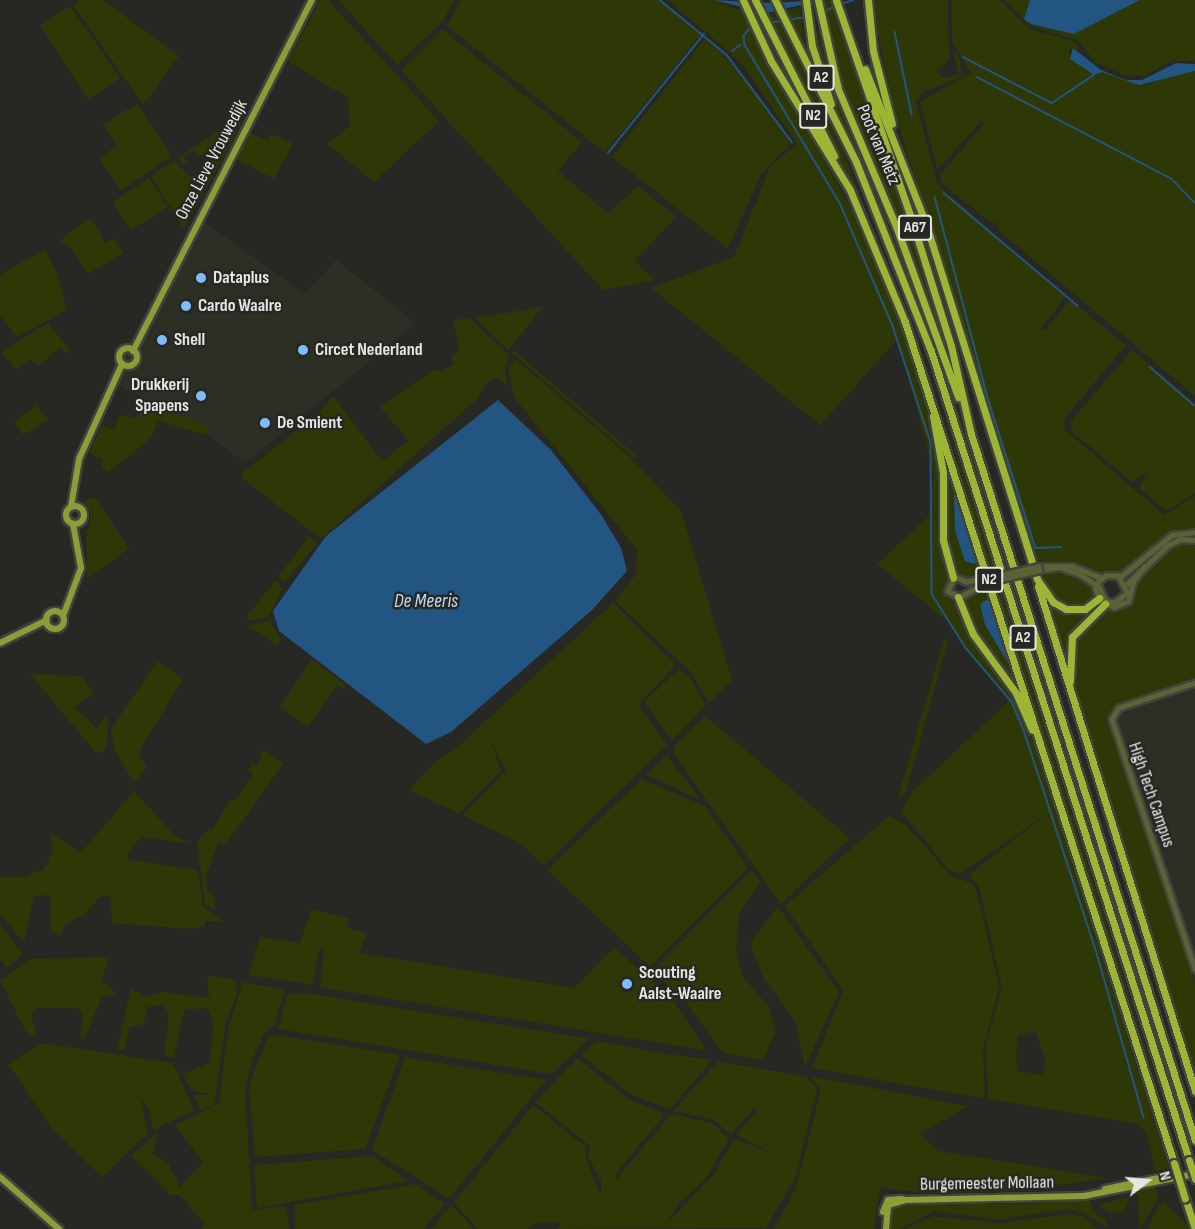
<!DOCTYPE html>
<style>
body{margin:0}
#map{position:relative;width:1195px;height:1229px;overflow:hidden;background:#272823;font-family:"Sofia Sans Condensed",sans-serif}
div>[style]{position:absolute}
.built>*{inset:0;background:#2c3024}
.green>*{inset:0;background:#2e3706}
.water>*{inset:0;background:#235582}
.stream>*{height:1.5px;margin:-0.75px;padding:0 0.75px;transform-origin:0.75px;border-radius:0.75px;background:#235582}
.roads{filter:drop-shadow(2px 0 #42433e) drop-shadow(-2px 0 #42433e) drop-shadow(0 2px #42433e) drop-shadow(0 -2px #42433e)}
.minor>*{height:4.5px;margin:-2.25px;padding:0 2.25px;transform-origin:2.25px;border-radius:2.25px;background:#596335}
.major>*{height:6px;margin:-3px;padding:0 3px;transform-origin:3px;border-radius:3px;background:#899e37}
.major>.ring{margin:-3px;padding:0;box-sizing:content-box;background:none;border:6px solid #899e37;border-radius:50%}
.highway>*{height:7px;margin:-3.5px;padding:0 3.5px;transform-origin:3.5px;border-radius:3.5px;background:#9cb534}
.bridges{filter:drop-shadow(2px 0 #42433e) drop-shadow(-2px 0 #42433e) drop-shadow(0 2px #42433e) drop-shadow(0 -2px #42433e)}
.minor-bridge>*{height:4.5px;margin:-2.25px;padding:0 2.25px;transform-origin:2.25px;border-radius:2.25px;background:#596335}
.highway-bridge>*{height:7px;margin:-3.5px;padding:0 3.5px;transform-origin:3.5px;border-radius:3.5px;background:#9cb534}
.dots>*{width:16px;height:16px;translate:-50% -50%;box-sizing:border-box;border:3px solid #272823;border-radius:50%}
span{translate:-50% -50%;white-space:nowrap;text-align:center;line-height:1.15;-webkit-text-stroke:5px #272823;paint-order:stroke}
.shield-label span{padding:2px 4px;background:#272823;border:2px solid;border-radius:4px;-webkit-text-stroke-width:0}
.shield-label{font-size:16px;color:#e5e6e2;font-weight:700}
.street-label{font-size:18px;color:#e5e6e2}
.poi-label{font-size:18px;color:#e5e6e2;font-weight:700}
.left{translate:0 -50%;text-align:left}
.right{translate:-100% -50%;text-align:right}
.water-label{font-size:20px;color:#bedaf6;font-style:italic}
.north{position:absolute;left:1117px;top:1151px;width:60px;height:60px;-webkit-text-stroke:4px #272823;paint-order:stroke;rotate:74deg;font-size:16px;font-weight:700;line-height:24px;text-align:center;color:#e5e6e2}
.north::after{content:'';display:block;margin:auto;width:21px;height:27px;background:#e5e6e2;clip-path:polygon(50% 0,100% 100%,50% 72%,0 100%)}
</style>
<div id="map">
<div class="built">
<i style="clip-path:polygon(198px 218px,305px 294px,336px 260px,416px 323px,245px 463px,195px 425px,109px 380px)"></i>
<i style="clip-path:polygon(1195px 510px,1195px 1030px,1079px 667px,1150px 596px,1116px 559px)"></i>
</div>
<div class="green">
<i style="clip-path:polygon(79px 0,103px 0,179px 56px,143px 105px,73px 5px)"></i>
<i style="clip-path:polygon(320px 0,328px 0,439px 121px,374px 182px,327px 144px,350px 126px,348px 98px,288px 61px)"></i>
<i style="clip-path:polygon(338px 0,455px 0,442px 22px,397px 65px)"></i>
<i style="clip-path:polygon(461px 0,658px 0,702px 33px,605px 153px,447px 26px)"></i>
<i style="clip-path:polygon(evenodd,668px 0,714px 0,742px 11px,864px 232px,913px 358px,938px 443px,940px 529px,950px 575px,945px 590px,1004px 676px,1027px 723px,1169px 1168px,1155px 1171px,1147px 1134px,1139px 1124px,988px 1099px,986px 1045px,1002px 987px,979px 887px,969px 875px,1048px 813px,960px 874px,949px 870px,901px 811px,913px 791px,1010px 700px,973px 659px,952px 625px,877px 564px,929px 516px,934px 473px,898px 339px,820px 425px,651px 288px,734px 257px,771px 165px,797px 144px,741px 62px,668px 0,1035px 1031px,1046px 1062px,1042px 1075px,1018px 1071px,1016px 1059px,1018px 1036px,1035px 1031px)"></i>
<i style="clip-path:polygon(824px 0,830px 0,843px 29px,950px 356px,842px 87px)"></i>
<i style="clip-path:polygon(871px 0,948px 0,949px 59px,936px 72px,945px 78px,958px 74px,953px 49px,960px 59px,961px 77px,924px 92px,916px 102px,938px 185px,1066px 297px,1040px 329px,1044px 331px,1070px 300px,1126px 345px,1064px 419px,1065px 430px,1164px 515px,1195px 496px,1195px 530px,1172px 532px,1124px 574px,1098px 574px,1064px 562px,1036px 564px,894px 111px)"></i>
<i style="clip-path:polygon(952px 0,1000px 0,1029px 29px,1076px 42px,1080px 50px,1069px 49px,1070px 59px,1094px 75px,1102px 72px,1147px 85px,1173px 73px,1195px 71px,1195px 396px,996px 228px,1000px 219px,994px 225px,941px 183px,940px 175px,984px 124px,981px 122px,937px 169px,920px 102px,971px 73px,952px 42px)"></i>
<i style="clip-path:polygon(1004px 0,1030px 0,1024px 18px,1031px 24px,1074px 34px,1140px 0,1195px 0,1195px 61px,1169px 62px,1144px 76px,1124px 75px,1095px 62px,1079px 41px,1030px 26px)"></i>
<i style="clip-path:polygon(70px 6px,120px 78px,88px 100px,40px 25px)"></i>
<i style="clip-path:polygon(799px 8px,803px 35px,814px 75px,784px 11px)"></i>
<i style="clip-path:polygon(766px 13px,774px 13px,841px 147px,929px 371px,860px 204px)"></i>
<i style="clip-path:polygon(442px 29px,582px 142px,558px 171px,608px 213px,638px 186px,676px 217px,635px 261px,655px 280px,603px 290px,404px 73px,402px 69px)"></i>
<i style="clip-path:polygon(817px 29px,834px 90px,938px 349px,1009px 569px,923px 318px,828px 91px,813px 42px)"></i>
<i style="clip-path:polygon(706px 37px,752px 86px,791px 143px,761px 174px,728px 249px,612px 157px)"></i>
<i style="clip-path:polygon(137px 104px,172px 156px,121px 191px,99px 158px,117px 146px,103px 124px)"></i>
<i style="clip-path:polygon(247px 112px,238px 129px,224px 130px,210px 154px,198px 155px,194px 150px,184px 156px,187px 162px,183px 165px,177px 158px)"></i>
<i style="clip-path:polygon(232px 129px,237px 132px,184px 229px,151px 176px,174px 161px,187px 174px,205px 182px,209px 175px,204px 172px,226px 131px)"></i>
<i style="clip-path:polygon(250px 133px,268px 141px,271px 134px,293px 143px,274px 179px,236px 159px)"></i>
<i style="clip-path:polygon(149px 178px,168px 208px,130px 230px,113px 202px)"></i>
<i style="clip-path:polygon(91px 218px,105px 243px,114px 239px,123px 253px,88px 274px,68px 244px,59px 241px)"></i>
<i style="clip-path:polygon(45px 249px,58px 275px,67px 310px,17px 337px,0 316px,0 275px)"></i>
<i style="clip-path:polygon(543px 306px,509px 350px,475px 318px,530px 309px)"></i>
<i style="clip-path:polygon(470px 318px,510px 356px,505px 367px,507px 385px,495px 378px,486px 383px,477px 399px,321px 539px,242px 478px,242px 473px,315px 417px,333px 396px,382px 461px,409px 441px,380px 407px,434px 370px,441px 372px,454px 364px,451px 358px,459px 348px,453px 320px)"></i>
<i style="clip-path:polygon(48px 323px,69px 350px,65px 353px,61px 347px,39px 365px,29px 360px,16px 370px,1px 352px)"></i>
<i style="clip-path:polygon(1132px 350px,1195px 403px,1195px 493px,1166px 511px,1139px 488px,1148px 472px,1132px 482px,1070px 430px,1073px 423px,1067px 426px)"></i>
<i style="clip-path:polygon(514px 351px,637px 456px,635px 459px,512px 353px)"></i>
<i style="clip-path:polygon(515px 359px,631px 458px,681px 511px,732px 680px,709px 703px,691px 672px,615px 601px,636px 574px,637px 550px,514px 397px,508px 367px)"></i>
<i style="clip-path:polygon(939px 398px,959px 460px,996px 573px,990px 574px)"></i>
<i style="clip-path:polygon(143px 401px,210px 427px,206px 435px,158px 421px,152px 437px,109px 472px,102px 467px,103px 460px,89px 453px,102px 426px,114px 430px,120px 414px,135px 419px)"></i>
<i style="clip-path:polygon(37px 405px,48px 420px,23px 435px,14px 421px)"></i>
<i style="clip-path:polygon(940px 435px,984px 574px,971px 579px,954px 575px,947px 552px)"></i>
<i style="clip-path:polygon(95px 498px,129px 548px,87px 579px,86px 534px,91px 517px,85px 500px)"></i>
<i style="clip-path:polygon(309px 536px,317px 543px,285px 582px,278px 577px)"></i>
<i style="clip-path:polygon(1184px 541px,1195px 542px,1195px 681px,1117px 706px,1109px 718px,1195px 983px,1195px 1080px,1072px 679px,1073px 638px,1105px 608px,1115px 609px,1129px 602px,1136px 581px,1168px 549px)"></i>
<i style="clip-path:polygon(1063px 570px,1093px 587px,1093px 600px,1084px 607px,1069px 608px,1054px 601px,1045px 587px,1039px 573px)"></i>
<i style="clip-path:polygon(276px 580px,282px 589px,269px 617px,249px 621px,246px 617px)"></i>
<i style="clip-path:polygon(999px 583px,1056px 764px,1182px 1161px,993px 585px)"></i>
<i style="clip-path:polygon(evenodd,988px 586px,1024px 705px,974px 633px,962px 599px,988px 586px,988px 599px,1007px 660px,985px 625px,980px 604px,988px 599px)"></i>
<i style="clip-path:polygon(1041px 589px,1069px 612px,1095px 608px,1070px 637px,1066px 666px)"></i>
<i style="clip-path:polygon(613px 603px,676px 665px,638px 705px,667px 745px,544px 865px,518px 842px,463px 816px,506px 771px,490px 739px,501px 771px,459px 814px,410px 790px,433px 764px,463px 742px)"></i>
<i style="clip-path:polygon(270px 621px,281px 639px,277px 646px,248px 626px)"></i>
<i style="clip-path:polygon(944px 638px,948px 641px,905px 794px,898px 798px)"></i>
<i style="clip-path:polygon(312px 659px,345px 685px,346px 692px,338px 684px,308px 727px,280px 707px)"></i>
<i style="clip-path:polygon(157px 661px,183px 679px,142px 746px,139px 755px,147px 767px,134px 783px,114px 749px,111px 729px)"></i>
<i style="clip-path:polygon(679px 669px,690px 677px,706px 706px,672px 741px,644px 702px)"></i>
<i style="clip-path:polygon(30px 674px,81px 676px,94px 693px,74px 707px,96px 728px,108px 713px,107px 748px,97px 754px)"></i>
<i style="clip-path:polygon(705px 716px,850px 838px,781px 904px,674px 755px,674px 746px)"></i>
<i style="clip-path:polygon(263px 749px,283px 764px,225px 845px,219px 843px,215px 850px,206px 876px,207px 889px,215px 899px,214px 909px,205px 904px,197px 842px,209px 829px,213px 830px,229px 801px,235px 800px,253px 775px,248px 769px,252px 764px,258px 766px)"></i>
<i style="clip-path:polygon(667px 755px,700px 799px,646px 775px)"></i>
<i style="clip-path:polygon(641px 779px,705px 806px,748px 868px,650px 967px,547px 870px)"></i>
<i style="clip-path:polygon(134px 791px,176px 837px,193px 844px,140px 837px,126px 859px,198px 870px,203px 907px,225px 921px,206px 921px,204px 927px,188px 929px,112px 923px,110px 895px,98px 898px,86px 914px,65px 924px,60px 936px,50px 931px,50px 895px,34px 896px,24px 943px,0 914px,0 877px,23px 877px,44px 869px,52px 852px,51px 832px,78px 852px,87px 846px)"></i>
<i style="clip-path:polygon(889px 816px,905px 824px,952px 877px,972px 883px,977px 892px,999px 987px,983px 1049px,985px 1099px,812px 1068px,843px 991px,785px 906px)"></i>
<i style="clip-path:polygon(752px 870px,760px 882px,739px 914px,736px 952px,743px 977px,769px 1007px,776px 1031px,763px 1060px,723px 1053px,688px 1005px,653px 970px)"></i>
<i style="clip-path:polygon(778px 906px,839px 992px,805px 1067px,795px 1021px,763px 977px,750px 944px)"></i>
<i style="clip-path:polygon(312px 909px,350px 919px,347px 928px,367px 933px,359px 953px,574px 988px,614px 947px,673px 1001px,707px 1051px,320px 987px,324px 949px,320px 947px,312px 985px,248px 975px,260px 937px,300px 943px)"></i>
<i style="clip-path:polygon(0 924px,23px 954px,7px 968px,0 960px)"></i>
<i style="clip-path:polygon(102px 957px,108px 959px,102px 980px,116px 994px,101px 998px,86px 1037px,80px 1038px,83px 1013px,77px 1008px,36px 1008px,31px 1015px,37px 1034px,32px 1036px,25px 1030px,0 980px,31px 959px)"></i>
<i style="clip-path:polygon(207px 975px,236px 980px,237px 993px,226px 1022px,214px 1106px,201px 1110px,193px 1095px,209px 1095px,190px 1089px,183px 1074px,210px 1062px,213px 1025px,208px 1008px,184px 1010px,174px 1057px,164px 1055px,169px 1014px,163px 1005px,147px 1007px,144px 1024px,129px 1027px,125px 1050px,117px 1049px,131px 988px,144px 997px,164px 992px,209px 998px)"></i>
<i style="clip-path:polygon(243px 982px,285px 990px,274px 1025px,265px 1032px,253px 1058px,245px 1088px,252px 1210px,285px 1206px,290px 1229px,201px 1229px,205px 1224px,179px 1195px,170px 1195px,131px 1156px,158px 1132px,153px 1154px,168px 1163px,180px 1187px,203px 1162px,175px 1125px,219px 1104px,228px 1029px)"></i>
<i style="clip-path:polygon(288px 994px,312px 994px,590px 1039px,551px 1074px,278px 1029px)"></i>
<i style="clip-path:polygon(276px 1035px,400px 1055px,365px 1149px,255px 1157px,249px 1086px,268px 1036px)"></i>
<i style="clip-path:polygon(597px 1041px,667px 1054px,712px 1060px,670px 1109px,631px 1095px,581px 1055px)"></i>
<i style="clip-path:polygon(41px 1043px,173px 1063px,194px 1111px,153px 1130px,149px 1109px,140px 1096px,148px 1133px,102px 1177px,51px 1128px,8px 1064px)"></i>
<i style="clip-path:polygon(405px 1057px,546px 1080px,449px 1199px,372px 1150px)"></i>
<i style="clip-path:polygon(577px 1058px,628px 1099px,665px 1114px,614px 1176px,617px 1179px,671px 1114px,712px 1123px,729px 1139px,705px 1180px,678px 1204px,667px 1223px,713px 1176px,734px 1139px,775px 1154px,736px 1135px,756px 1112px,754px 1108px,731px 1134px,712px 1119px,673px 1111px,718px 1061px,807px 1077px,817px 1089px,796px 1176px,766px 1228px,557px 1229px,562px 1223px,550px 1222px,535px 1223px,528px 1229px,477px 1229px,454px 1202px,533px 1105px,586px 1147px,586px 1158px,601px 1197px,601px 1181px,588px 1156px,590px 1146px,535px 1102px)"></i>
<i style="clip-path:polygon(811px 1076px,967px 1106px,921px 1134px,938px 1151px,1109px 1178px,1025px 1190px,937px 1193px,957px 1181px,954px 1178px,928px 1193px,880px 1188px,874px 1229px,774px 1229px,795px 1190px,814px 1119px,820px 1090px)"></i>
<i style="clip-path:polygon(372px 1156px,408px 1181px,257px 1208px,254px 1165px)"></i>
<i style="clip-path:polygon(416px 1184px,445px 1204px,424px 1229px,295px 1229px,294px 1205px)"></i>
<i style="clip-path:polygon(1154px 1185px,1159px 1197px,1140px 1229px,1137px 1189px)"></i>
<i style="clip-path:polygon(1131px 1196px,1124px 1212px,1111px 1213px,1098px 1205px)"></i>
<i style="clip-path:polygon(1087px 1197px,1098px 1216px,1105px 1217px,1108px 1229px,1084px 1213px,1068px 1209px,996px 1220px,935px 1211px,899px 1229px,887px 1229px,889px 1209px,899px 1204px,1026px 1204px)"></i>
<i style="clip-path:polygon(1164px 1202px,1187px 1225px,1189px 1229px,1148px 1229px,1158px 1205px)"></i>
<i style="clip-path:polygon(451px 1205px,467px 1221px,473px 1229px,431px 1229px)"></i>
<i style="clip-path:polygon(1069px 1214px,1084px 1217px,1097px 1229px,905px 1229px,933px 1216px,999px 1223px)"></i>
</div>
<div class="water">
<i style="clip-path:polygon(714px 0,770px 3px,823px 0,766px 13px)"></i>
<i style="clip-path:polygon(1030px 0,1140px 0,1074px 34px,1031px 24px,1024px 19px)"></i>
<i style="clip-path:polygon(1073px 48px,1101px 70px,1126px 80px,1142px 80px,1176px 63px,1195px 64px,1195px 71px,1139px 85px,1102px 72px,1094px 75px,1070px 59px)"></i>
<i style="clip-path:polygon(498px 400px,551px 450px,602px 516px,621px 548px,627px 571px,592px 610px,451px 732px,426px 744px,279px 631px,273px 611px,326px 536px)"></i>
<i style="clip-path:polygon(954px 493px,976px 562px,974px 564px,965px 561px,955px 531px)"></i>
<i style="clip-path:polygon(988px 599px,1008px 663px,985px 625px,980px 604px)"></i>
</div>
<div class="stream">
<i style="left:660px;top:0;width:87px;rotate:39.4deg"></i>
<i style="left:727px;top:55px;width:109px;rotate:53.2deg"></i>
<i style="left:841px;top:4px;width:13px;rotate:-18deg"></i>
<i style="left:825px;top:11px;width:10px;rotate:-24deg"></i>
<i style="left:787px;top:20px;width:19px;rotate:-9deg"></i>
<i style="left:769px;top:23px;width:13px;rotate:-9deg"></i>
<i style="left:753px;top:25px;width:14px;rotate:129deg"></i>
<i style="left:744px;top:36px;width:9px;rotate:84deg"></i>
<i style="left:745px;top:45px;width:184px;rotate:59deg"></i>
<i style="left:840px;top:203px;width:134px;rotate:66.7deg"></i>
<i style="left:893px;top:326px;width:123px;rotate:72deg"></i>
<i style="left:931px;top:443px;width:151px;rotate:89.6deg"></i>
<i style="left:932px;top:594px;width:64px;rotate:57.8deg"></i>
<i style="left:966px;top:648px;width:71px;rotate:49.6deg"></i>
<i style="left:1012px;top:702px;width:30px;rotate:67deg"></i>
<i style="left:1024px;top:730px;width:231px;rotate:71.9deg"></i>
<i style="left:1096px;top:950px;width:174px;rotate:74deg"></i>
<i style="left:895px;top:32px;width:84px;rotate:78.3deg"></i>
<i style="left:732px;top:51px;width:10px;rotate:-37deg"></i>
<i style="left:963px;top:57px;width:100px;rotate:27.3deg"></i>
<i style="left:1052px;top:103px;width:50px;rotate:-33.7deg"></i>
<i style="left:977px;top:77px;width:220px;rotate:27.6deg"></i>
<i style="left:1172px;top:179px;width:33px;rotate:46deg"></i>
<i style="left:608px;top:153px;width:153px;rotate:-51.1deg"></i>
<i style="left:944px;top:193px;width:175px;rotate:40.1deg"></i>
<i style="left:935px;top:197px;width:211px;rotate:75.2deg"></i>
<i style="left:989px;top:401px;width:154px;rotate:72.3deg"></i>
<i style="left:1036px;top:548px;width:25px;rotate:-2deg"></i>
<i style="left:1150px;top:367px;width:58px;rotate:40.8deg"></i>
</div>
<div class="roads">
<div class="minor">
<i style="left:1039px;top:566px;width:33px"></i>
<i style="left:1072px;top:566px;width:32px;rotate:22deg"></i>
<i style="left:1040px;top:570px;width:19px;rotate:-9deg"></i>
<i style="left:1059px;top:567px;width:20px;rotate:18deg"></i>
<i style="left:1078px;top:573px;width:9px;rotate:32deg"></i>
<i style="left:1086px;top:578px;width:11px;rotate:34deg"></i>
<i style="left:1095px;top:584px;width:3px;rotate:45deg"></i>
<i style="left:1097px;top:586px;width:2px;rotate:27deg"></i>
<i style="left:1099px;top:587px;width:16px;rotate:63deg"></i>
<i style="left:1106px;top:601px;width:8px;rotate:14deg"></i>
<i style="left:1114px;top:603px;width:16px;rotate:-38deg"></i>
<i style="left:1127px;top:593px;width:19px;rotate:-118deg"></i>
<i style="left:1118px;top:576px;width:12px;rotate:180deg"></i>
<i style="left:1106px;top:576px;width:9px;rotate:144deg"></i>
<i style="left:1099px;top:581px;width:5px;rotate:112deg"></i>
<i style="left:1097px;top:586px;width:3px;rotate:108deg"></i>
<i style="left:1096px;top:589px;width:13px;rotate:72deg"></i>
<i style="left:1100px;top:601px;width:15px;rotate:23deg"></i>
<i style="left:1114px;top:607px;width:15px;rotate:-23deg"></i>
<i style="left:1128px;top:601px;width:20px;rotate:-75deg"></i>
<i style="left:1133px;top:582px;width:19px;rotate:-54deg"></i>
<i style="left:1120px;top:577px;width:67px;rotate:-38.9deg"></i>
<i style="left:1172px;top:535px;width:23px;rotate:-7deg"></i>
<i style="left:983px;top:579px;width:17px;rotate:170deg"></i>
<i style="left:966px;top:582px;width:12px;rotate:-156deg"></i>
<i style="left:955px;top:577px;width:16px;rotate:117deg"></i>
<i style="left:948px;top:591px;width:13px;rotate:27deg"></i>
<i style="left:960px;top:597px;width:28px;rotate:-30deg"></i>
<i style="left:1126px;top:585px;width:58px;rotate:-43.6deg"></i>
<i style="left:1168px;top:545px;width:14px;rotate:-25deg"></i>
<i style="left:1181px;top:539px;width:14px;rotate:4deg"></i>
<i style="left:1195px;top:683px;width:80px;rotate:161.8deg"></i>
<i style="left:1119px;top:708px;width:13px;rotate:122deg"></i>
<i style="left:1112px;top:719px;width:263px;rotate:71.6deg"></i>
</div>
<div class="major">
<i class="ring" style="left:119px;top:348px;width:12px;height:12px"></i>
<i style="left:133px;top:351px;width:394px;rotate:-63deg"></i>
<i class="ring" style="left:66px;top:506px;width:12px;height:12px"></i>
<i style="left:71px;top:507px;width:49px;rotate:-80.5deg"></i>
<i style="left:79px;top:459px;width:104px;rotate:-65.6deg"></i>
<i class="ring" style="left:46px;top:611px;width:12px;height:12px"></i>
<i style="left:63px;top:616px;width:51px;rotate:-69.4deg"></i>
<i style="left:81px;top:568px;width:45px;rotate:-100.3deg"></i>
<i style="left:0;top:643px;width:52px;rotate:-26.1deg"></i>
<i style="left:0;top:1177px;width:79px;rotate:41.4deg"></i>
<i style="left:1105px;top:1189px;width:64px;rotate:-11.7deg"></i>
<i style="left:883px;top:1212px;width:13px;rotate:-67deg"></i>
<i style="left:888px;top:1200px;width:14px;rotate:-4deg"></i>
<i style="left:886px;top:1229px;width:24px;rotate:-85deg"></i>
<i style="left:888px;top:1205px;width:18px;rotate:-16deg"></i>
<i style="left:905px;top:1200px;width:179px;rotate:-1.3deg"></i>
<i style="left:1084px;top:1196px;width:113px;rotate:-11.2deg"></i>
</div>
<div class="highway">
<i style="left:743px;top:0;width:67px;rotate:65.3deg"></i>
<i style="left:771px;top:61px;width:151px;rotate:58.5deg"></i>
<i style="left:850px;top:190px;width:143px;rotate:67.4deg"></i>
<i style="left:905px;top:322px;width:883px;rotate:72.26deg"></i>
<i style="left:755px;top:0;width:175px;rotate:63.1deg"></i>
<i style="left:775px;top:0;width:181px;rotate:63.4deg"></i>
<i style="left:856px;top:162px;width:203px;rotate:68.4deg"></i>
<i style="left:931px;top:351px;width:849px;rotate:72.31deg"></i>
<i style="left:806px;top:0;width:46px;rotate:82.6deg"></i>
<i style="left:812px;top:46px;width:61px;rotate:71.9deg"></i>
<i style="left:818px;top:0;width:91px;rotate:77.3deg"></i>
<i style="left:838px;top:89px;width:152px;rotate:67.1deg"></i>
<i style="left:897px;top:229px;width:179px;rotate:70deg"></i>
<i style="left:836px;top:0;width:237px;rotate:71deg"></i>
<i style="left:913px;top:224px;width:128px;rotate:72.7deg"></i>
<i style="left:951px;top:346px;width:90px;rotate:77.2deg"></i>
<i style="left:971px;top:434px;width:741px;rotate:72.4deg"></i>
<i style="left:868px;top:0;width:51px;rotate:84.4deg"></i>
<i style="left:873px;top:51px;width:75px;rotate:75.4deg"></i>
<i style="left:865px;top:69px;width:163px;rotate:68.5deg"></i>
<i style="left:925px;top:221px;width:375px;rotate:72.6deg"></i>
<i style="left:1037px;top:579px;width:28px;rotate:55deg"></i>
<i style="left:1053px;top:602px;width:15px;rotate:28deg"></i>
<i style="left:1066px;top:609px;width:19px"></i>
<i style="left:1085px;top:609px;width:18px;rotate:-38deg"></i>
<i style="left:933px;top:416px;width:58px;rotate:80deg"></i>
<i style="left:943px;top:473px;width:67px;rotate:90deg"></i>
<i style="left:943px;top:540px;width:39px;rotate:75deg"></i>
<i style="left:1038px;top:586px;width:529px;rotate:72.73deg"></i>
<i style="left:958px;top:597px;width:40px;rotate:68deg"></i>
<i style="left:973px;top:634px;width:73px;rotate:53.9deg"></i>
<i style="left:1016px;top:693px;width:40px;rotate:66.6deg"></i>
<i style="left:1070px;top:681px;width:44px;rotate:-87.4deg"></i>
<i style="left:1072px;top:637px;width:47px;rotate:-45deg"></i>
<i style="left:1185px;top:1198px;width:33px;rotate:72deg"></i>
</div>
</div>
<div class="bridges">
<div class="minor-bridge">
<i style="left:983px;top:579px;width:57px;rotate:-13.1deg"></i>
<i style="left:984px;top:583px;width:57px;rotate:-13.1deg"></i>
</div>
<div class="highway-bridge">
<i style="left:1189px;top:1160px;width:20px;rotate:72deg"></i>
<i style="left:1174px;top:1163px;width:37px;rotate:73deg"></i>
</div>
</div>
<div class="dots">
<i style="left:201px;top:278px;background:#7fbdfa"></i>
<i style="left:186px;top:306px;background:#7fbdfa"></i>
<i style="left:162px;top:340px;background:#7fbdfa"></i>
<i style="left:303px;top:350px;background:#7fbdfa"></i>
<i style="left:201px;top:396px;background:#7fbdfa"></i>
<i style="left:265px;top:423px;background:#7fbdfa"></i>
<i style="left:627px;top:984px;background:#7fbdfa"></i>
</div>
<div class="shield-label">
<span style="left:821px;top:78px">A2</span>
<span style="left:813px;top:116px">N2</span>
<span style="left:915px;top:228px">A67</span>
<span style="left:989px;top:580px">N2</span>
<span style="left:1023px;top:638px">A2</span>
</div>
<div class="street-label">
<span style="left:878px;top:145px;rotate:67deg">Poot van Metz</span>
<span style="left:212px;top:160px;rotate:-62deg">Onze Lieve Vrouwedijk</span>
<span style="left:1151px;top:795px;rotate:71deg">High Tech Campus</span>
<span style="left:987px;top:1184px;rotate:-1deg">Burgemeester Mollaan</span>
</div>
<div class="poi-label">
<span class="left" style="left:213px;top:278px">Dataplus</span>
<span class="left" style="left:198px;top:306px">Cardo Waalre</span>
<span class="left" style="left:174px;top:340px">Shell</span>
<span class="left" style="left:315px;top:350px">Circet Nederland</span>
<span class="right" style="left:189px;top:396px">Drukkerij<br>Spapens</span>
<span class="left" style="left:277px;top:423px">De Smient</span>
<span class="left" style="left:639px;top:984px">Scouting<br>Aalst-Waalre</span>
</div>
<div class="water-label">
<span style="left:426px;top:601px">De Meeris</span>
</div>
<div class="north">N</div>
</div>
